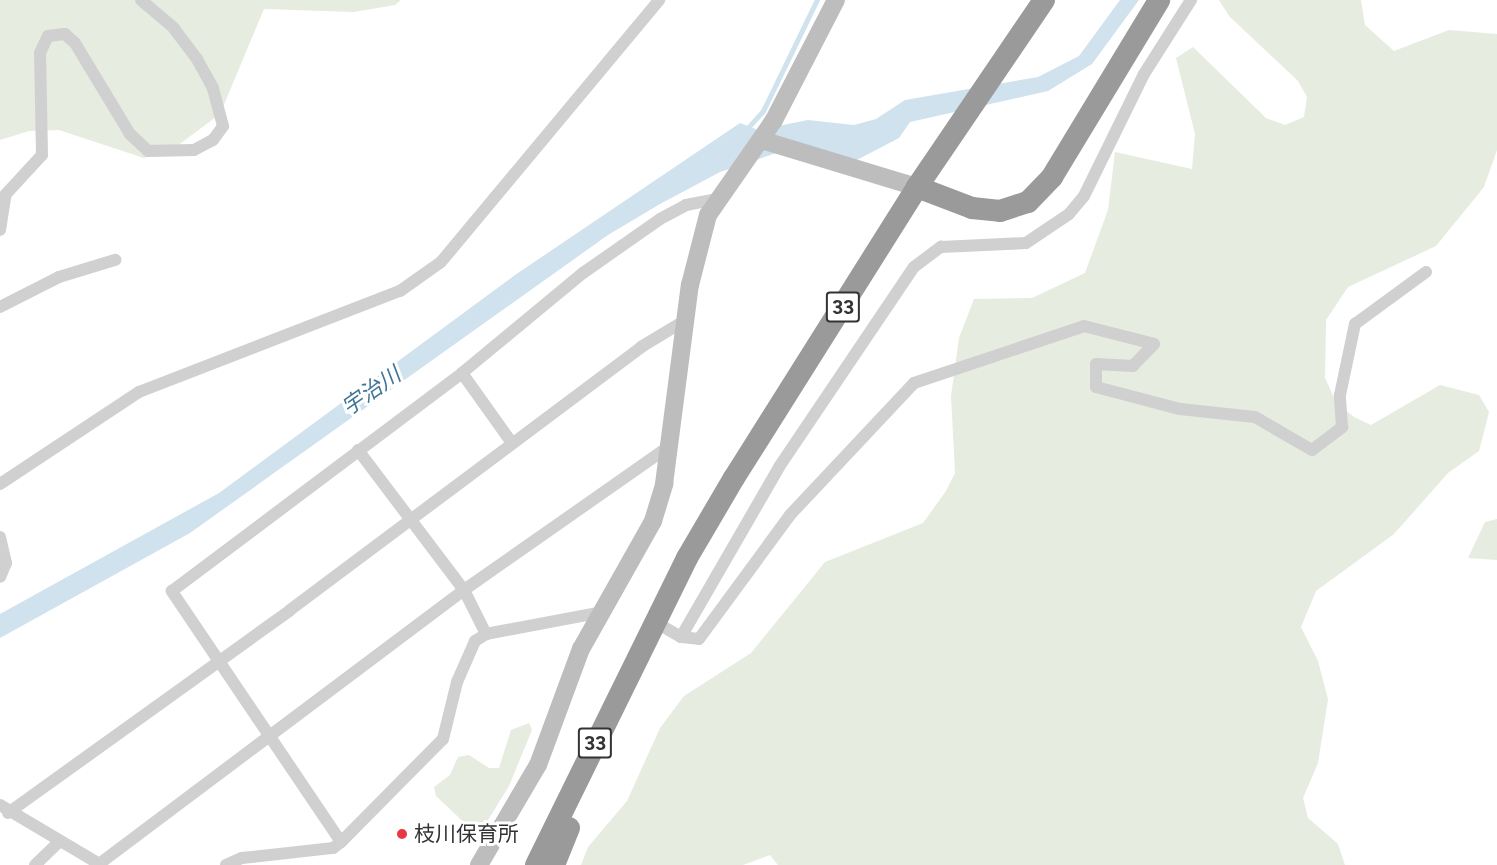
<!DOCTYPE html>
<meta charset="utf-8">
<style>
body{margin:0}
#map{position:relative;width:1497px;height:865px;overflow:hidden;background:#fff;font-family:Figtree,"Noto Sans JP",sans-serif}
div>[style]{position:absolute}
.green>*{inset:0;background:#e6ecdf}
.water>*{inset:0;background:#cfe2ee}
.stream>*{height:4.5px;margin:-2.25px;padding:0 2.25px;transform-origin:2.25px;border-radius:2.25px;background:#cfe2ee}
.street>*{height:12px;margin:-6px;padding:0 6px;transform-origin:6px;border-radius:6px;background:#d0d0d0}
.secondary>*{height:18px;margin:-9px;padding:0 9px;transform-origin:9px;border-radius:9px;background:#bdbdbd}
.highway>*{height:22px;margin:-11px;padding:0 11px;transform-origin:11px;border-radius:11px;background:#9a9a9a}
.dots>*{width:16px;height:16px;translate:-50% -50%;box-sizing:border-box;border:3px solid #fff;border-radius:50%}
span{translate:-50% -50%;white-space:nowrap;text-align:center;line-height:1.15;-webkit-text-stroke:6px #fff;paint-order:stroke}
.shield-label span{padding:2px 4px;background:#fff;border:2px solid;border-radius:4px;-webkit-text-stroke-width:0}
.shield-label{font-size:20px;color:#333;font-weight:700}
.poi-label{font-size:21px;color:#333}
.left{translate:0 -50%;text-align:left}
.water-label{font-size:22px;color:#3f7597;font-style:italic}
</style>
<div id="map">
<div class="green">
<i style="clip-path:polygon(0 0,401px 0,395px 5px,354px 12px,264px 9px,220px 114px,173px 149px,144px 158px,59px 130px,29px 131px,0 140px)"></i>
<i style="clip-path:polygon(1219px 0,1361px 0,1365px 25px,1394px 51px,1449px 30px,1497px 34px,1497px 150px,1484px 187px,1436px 246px,1348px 287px,1326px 320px,1325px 378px,1337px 404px,1354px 417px,1371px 425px,1440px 385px,1479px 395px,1489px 412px,1479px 451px,1448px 473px,1394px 534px,1316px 591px,1301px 627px,1318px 661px,1328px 699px,1318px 763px,1303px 798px,1308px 818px,1338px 844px,1345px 865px,778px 865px,770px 855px,743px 865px,581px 865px,588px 847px,627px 801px,660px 728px,684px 696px,751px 653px,825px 562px,923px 523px,946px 491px,955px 473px,951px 396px,959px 338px,974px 299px,1032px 298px,1085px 273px,1108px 210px,1115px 152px,1192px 169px,1195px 134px,1176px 58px,1193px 47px,1266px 118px,1285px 125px,1304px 117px,1307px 97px,1298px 81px,1229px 16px)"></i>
<i style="clip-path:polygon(1497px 519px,1497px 560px,1468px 558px,1485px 522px)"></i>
<i style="clip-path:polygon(529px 723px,532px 730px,509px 786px,485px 825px,471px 829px,436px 796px,434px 787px,450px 775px,458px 757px,469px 755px,489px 768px,499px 768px,511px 730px)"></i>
</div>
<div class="water">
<i style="clip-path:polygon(1120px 0,1139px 0,1092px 64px,1048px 91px,910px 122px,899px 138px,853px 162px,803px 144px,720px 172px,660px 204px,608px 235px,190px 533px,0 638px,0 614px,219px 493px,515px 275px,740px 123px,758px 130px,808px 120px,854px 125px,876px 119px,905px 100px,1038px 77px,1079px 56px)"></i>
</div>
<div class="stream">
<i style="left:745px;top:131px;width:27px;rotate:-48deg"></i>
<i style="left:763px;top:111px;width:123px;rotate:-64.1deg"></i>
</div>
<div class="street">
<i style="left:0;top:230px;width:36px;rotate:-81deg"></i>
<i style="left:6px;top:194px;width:53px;rotate:-47.3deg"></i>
<i style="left:42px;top:155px;width:102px;rotate:-91.1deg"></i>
<i style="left:40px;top:53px;width:19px;rotate:-65deg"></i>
<i style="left:48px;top:36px;width:17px;rotate:-7deg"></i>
<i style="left:65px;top:34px;width:13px;rotate:42deg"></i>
<i style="left:75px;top:43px;width:106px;rotate:58.9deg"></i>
<i style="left:130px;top:134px;width:25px;rotate:43deg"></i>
<i style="left:148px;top:151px;width:46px;rotate:-1.2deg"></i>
<i style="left:194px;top:150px;width:21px;rotate:-28deg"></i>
<i style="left:213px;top:140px;width:17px;rotate:-54deg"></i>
<i style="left:223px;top:126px;width:39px;rotate:-105deg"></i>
<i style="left:213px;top:88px;width:33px;rotate:-119deg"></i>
<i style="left:197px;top:59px;width:39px;rotate:-127deg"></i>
<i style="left:174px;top:28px;width:43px;rotate:-139.7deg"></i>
<i style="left:0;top:307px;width:66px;rotate:-27deg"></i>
<i style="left:59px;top:277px;width:59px;rotate:-16.9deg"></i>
<i style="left:462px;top:373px;width:157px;rotate:-39.6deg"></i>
<i style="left:583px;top:273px;width:94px;rotate:-35deg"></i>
<i style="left:660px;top:219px;width:30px;rotate:-28deg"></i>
<i style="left:686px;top:205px;width:31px;rotate:-11deg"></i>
<i style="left:358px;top:450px;width:176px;rotate:52.9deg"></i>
<i style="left:464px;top:590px;width:49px;rotate:63.4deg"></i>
<i style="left:0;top:484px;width:167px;rotate:-33.5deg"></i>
<i style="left:139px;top:392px;width:280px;rotate:-21.2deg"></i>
<i style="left:400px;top:291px;width:50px;rotate:-35.3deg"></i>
<i style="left:441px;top:262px;width:341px;rotate:-50.2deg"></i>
<i style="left:0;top:537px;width:27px;rotate:77deg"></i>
<i style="left:6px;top:563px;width:15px;rotate:113deg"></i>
<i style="left:655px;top:622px;width:30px;rotate:30deg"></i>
<i style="left:681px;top:637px;width:18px;rotate:6deg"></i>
<i style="left:699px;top:639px;width:154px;rotate:-53.7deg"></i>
<i style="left:790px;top:515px;width:181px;rotate:-46.8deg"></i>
<i style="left:914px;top:383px;width:179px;rotate:-18.5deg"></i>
<i style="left:1084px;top:326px;width:72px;rotate:14.4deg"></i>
<i style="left:1154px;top:344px;width:30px;rotate:134deg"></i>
<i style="left:1133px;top:366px;width:37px;rotate:-177deg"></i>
<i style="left:1096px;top:364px;width:23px;rotate:90deg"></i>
<i style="left:1096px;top:387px;width:87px;rotate:14.7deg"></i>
<i style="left:1180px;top:409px;width:75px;rotate:6.1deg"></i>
<i style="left:1255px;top:417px;width:66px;rotate:30.1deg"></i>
<i style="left:1312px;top:450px;width:38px;rotate:-37deg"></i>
<i style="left:1342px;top:427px;width:32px;rotate:-94deg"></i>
<i style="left:1340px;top:395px;width:73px;rotate:-78.1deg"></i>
<i style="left:1355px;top:324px;width:88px;rotate:-36.2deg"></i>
<i style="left:681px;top:637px;width:196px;rotate:-60deg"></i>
<i style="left:779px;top:467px;width:241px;rotate:-56deg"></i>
<i style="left:914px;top:267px;width:34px;rotate:-37deg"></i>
<i style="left:941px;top:247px;width:85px;rotate:-2.7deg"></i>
<i style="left:1026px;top:243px;width:52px;rotate:-34deg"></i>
<i style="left:1069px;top:214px;width:23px;rotate:-50deg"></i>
<i style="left:1084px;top:196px;width:136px;rotate:-63.8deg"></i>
<i style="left:1144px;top:74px;width:88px;rotate:-57.6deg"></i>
<i style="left:0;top:805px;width:117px;rotate:30.7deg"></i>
<i style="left:8px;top:813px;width:347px;rotate:-35.7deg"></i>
<i style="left:290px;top:610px;width:439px;rotate:-36.8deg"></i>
<i style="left:641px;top:347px;width:52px;rotate:-31deg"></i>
<i style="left:341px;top:842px;width:303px;rotate:-124deg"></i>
<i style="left:172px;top:591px;width:363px;rotate:-36.9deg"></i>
<i style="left:462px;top:373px;width:86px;rotate:54.5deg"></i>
<i style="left:99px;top:864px;width:456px;rotate:-36.9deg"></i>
<i style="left:464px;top:590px;width:251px;rotate:-35deg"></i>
<i style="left:35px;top:865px;width:32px;rotate:-44deg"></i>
<i style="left:226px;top:865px;width:17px;rotate:-24deg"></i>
<i style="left:242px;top:858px;width:92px;rotate:-6.3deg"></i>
<i style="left:333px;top:848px;width:10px;rotate:-37deg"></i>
<i style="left:341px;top:842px;width:145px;rotate:-45.3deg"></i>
<i style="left:443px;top:739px;width:59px;rotate:-76.2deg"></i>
<i style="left:457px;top:682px;width:45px;rotate:-66.3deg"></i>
<i style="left:475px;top:641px;width:13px;rotate:-32deg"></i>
<i style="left:486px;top:634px;width:118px;rotate:-10.7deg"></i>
</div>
<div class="secondary">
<i style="left:762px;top:140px;width:162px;rotate:16.9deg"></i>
<i style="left:479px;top:865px;width:116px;rotate:-59.5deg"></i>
<i style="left:538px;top:765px;width:124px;rotate:-69.7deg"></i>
<i style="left:581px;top:649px;width:147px;rotate:-60.6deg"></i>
<i style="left:653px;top:521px;width:39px;rotate:-73deg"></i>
<i style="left:664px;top:484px;width:201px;rotate:-82.6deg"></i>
<i style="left:690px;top:285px;width:72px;rotate:-75.6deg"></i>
<i style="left:708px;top:215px;width:116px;rotate:-55.2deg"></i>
<i style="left:774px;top:120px;width:135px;rotate:-62.7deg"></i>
</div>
<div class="highway">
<i style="left:917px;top:187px;width:59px;rotate:20.9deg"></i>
<i style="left:972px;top:208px;width:28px;rotate:6deg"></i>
<i style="left:1000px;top:211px;width:29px;rotate:-18deg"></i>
<i style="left:1028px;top:202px;width:35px;rotate:-46deg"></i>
<i style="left:1052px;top:177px;width:207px;rotate:-58.8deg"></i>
<i style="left:536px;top:865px;width:342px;rotate:-63.8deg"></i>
<i style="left:687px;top:558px;width:93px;rotate:-59.6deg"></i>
<i style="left:734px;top:478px;width:344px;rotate:-57.8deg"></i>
<i style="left:917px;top:187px;width:226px;rotate:-55.8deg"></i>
<i style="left:554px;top:865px;width:40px;rotate:-68deg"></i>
</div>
<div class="dots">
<i style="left:402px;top:834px;background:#e63946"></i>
</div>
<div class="shield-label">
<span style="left:843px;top:307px">33</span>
<span style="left:595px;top:743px">33</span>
</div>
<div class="poi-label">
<span class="left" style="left:414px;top:834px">枝川保育所</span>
</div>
<div class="water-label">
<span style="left:371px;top:391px;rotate:-35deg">宇治川</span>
</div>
</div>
